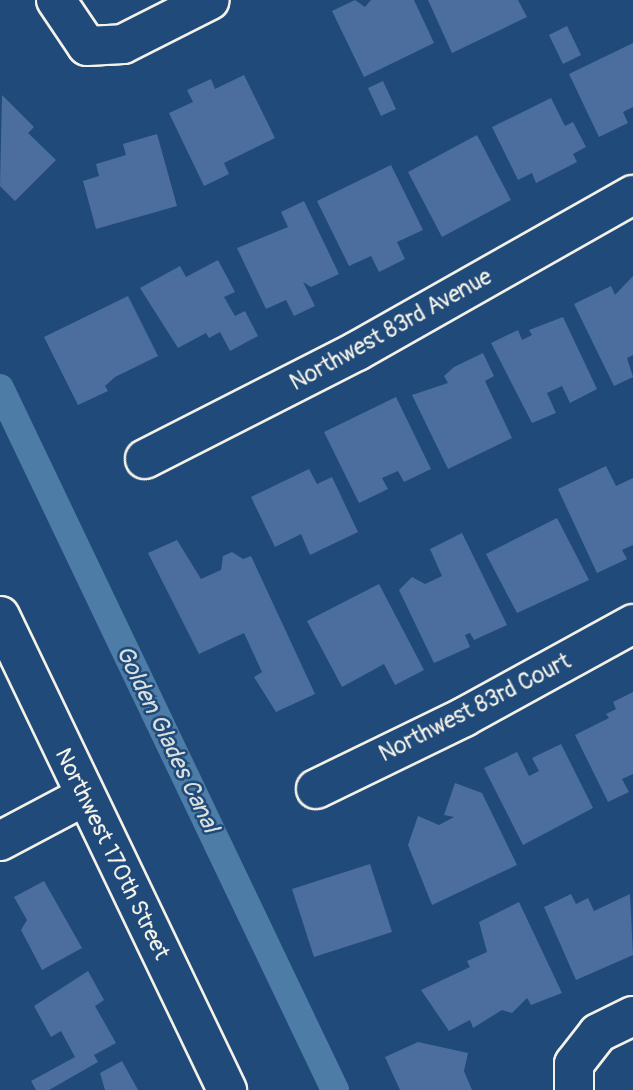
<!DOCTYPE html>
<style>
body{margin:0}
#map{position:relative;width:633px;height:1090px;overflow:hidden;background:#1f4a7a;font-family:Pangolin,sans-serif}
div>[style]{position:absolute}
.canal>*{height:28px;margin:-14px;padding:0 14px;transform-origin:14px;border-radius:14px;background:#4d7ca6}
.building>*{inset:0;background:#4c6e9e}
.roads{filter:drop-shadow(2px 0 #f4f1e8) drop-shadow(-2px 0 #f4f1e8) drop-shadow(0 2px #f4f1e8) drop-shadow(0 -2px #f4f1e8)}
.minor>*{height:38px;margin:-19px;padding:0 19px;transform-origin:19px;border-radius:19px;background:#1f4a7a}
span{translate:-50% -50%;white-space:nowrap;text-align:center;line-height:1.15;-webkit-text-stroke:5px #1f4a7a;paint-order:stroke}
.street-label{font-size:23px;color:#f4f1e8}
.water-label{font-size:24px;color:#dbdfde;font-style:italic}
</style>
<div id="map">
<div class="canal">
<i style="left:0;top:388px;width:778px;rotate:64.49deg"></i>
</div>
<div class="building">
<i style="clip-path:polygon(355px 0,365px 7px,371px 0,414px 0,434px 43px,364px 77px,332px 11px)"></i>
<i style="clip-path:polygon(428px 0,518px 0,527px 17px,452px 53px)"></i>
<i style="clip-path:polygon(567px 26px,581px 55px,563px 64px,549px 35px)"></i>
<i style="clip-path:polygon(633px 43px,633px 107px,623px 112px,628px 123px,599px 137px,569px 74px)"></i>
<i style="clip-path:polygon(244px 75px,275px 138px,224px 163px,229px 174px,204px 186px,169px 113px,193px 102px,187px 90px,211px 79px,215px 89px)"></i>
<i style="clip-path:polygon(383px 81px,396px 109px,381px 116px,368px 88px)"></i>
<i style="clip-path:polygon(2px 95px,34px 127px,28px 133px,56px 160px,15px 201px,0 186px)"></i>
<i style="clip-path:polygon(551px 98px,565px 126px,573px 122px,586px 147px,573px 154px,577px 162px,536px 183px,532px 173px,518px 180px,492px 127px)"></i>
<i style="clip-path:polygon(157px 134px,177px 206px,96px 229px,83px 181px,99px 176px,96px 164px,126px 155px,123px 144px)"></i>
<i style="clip-path:polygon(477px 135px,511px 200px,442px 237px,408px 172px)"></i>
<i style="clip-path:polygon(391px 165px,423px 230px,397px 242px,405px 259px,379px 272px,371px 256px,349px 266px,317px 201px)"></i>
<i style="clip-path:polygon(304px 201px,339px 274px,311px 287px,303px 282px,315px 306px,294px 316px,286px 300px,266px 309px,237px 248px,288px 227px,281px 212px)"></i>
<i style="clip-path:polygon(218px 260px,235px 292px,224px 297px,235px 316px,245px 311px,258px 336px,230px 351px,220px 332px,209px 338px,206px 333px,178px 348px,140px 288px,180px 266px,186px 277px)"></i>
<i style="clip-path:polygon(633px 276px,633px 355px,627px 358px,633px 377px,614px 386px,574px 304px,611px 286px,615px 295px)"></i>
<i style="clip-path:polygon(128px 296px,158px 356px,115px 377px,105px 386px,108px 391px,78px 405px,44px 337px)"></i>
<i style="clip-path:polygon(563px 317px,597px 389px,570px 403px,562px 386px,547px 393px,556px 413px,532px 423px,491px 343px,518px 330px,522px 340px,532px 335px,529px 330px)"></i>
<i style="clip-path:polygon(483px 353px,494px 376px,485px 381px,512px 438px,448px 469px,412px 395px,448px 383px,444px 376px,454px 367px)"></i>
<i style="clip-path:polygon(396px 397px,431px 469px,404px 482px,398px 471px,382px 478px,388px 489px,359px 503px,324px 432px)"></i>
<i style="clip-path:polygon(606px 466px,616px 486px,633px 478px,633px 545px,622px 550px,627px 559px,597px 573px,558px 489px)"></i>
<i style="clip-path:polygon(309px 469px,317px 484px,332px 477px,358px 532px,310px 555px,301px 534px,275px 547px,251px 497px)"></i>
<i style="clip-path:polygon(557px 518px,589px 580px,517px 613px,486px 554px)"></i>
<i style="clip-path:polygon(462px 533px,507px 625px,474px 640px,470px 633px,465px 635px,470px 647px,434px 663px,399px 590px,412px 577px,425px 584px,442px 576px,430px 549px)"></i>
<i style="clip-path:polygon(177px 540px,201px 579px,221px 570px,223px 556px,232px 552px,243px 559px,251px 556px,315px 694px,276px 712px,254px 677px,262px 672px,244px 633px,199px 654px,148px 553px)"></i>
<i style="clip-path:polygon(379px 584px,424px 670px,395px 685px,384px 664px,342px 687px,307px 621px)"></i>
<i style="clip-path:polygon(633px 692px,633px 774px,622px 779px,629px 792px,608px 802px,575px 735px,609px 718px,606px 714px,616px 709px,613px 702px)"></i>
<i style="clip-path:polygon(561px 744px,593px 808px,523px 845px,484px 768px,517px 752px,529px 776px,539px 771px,532px 758px)"></i>
<i style="clip-path:polygon(455px 783px,482px 793px,517px 865px,432px 905px,408px 845px,418px 816px,439px 825px,454px 817px,444px 815px)"></i>
<i style="clip-path:polygon(370px 864px,392px 932px,314px 957px,292px 889px)"></i>
<i style="clip-path:polygon(44px 881px,82px 948px,42px 970px,21px 930px,27px 920px,14px 897px)"></i>
<i style="clip-path:polygon(571px 894px,576px 904px,588px 898px,594px 911px,630px 894px,633px 955px,576px 980px,544px 907px)"></i>
<i style="clip-path:polygon(519px 902px,562px 993px,531px 1005px,527px 998px,512px 1013px,502px 1010px,473px 1028px,470px 1020px,449px 1031px,421px 990px,470px 967px,467px 961px,487px 952px,479px 922px)"></i>
<i style="clip-path:polygon(88px 971px,104px 1000px,95px 1006px,116px 1043px,94px 1055px,98px 1062px,49px 1090px,36px 1090px,31px 1081px,75px 1057px,61px 1031px,51px 1037px,34px 1006px)"></i>
<i style="clip-path:polygon(418px 1042px,468px 1053px,464px 1071px,472px 1090px,400px 1090px,385px 1057px)"></i>
<i style="clip-path:polygon(122px 1061px,138px 1090px,105px 1090px,100px 1073px)"></i>
</div>
<div class="roads">
<div class="minor">
<i style="left:56px;top:0;width:55px;rotate:56deg"></i>
<i style="left:87px;top:46px;width:36px;rotate:-3deg"></i>
<i style="left:123px;top:44px;width:97px;rotate:-26.8deg"></i>
<i style="left:145px;top:459px;width:238px;rotate:-27deg"></i>
<i style="left:357px;top:351px;width:317px;rotate:-29.5deg"></i>
<i style="left:0;top:616px;width:526px;rotate:64.41deg"></i>
<i style="left:316px;top:789px;width:165px;rotate:-25.9deg"></i>
<i style="left:464px;top:717px;width:193px;rotate:-28.8deg"></i>
<i style="left:0;top:841px;width:94px;rotate:-27.9deg"></i>
<i style="left:574px;top:1090px;width:26px;rotate:-90deg"></i>
<i style="left:574px;top:1064px;width:39px;rotate:-52deg"></i>
<i style="left:598px;top:1033px;width:39px;rotate:-26deg"></i>
</div>
</div>
<div class="street-label">
<span style="left:391px;top:330px;rotate:-29deg">Northwest 83rd Avenue</span>
<span style="left:475px;top:708px;rotate:-27deg">Northwest 83rd Court</span>
<span style="left:112px;top:854px;rotate:64deg">Northwest 170th Street</span>
</div>
<div class="water-label">
<span style="left:167px;top:739px;rotate:64deg">Golden Glades Canal</span>
</div>
</div>
